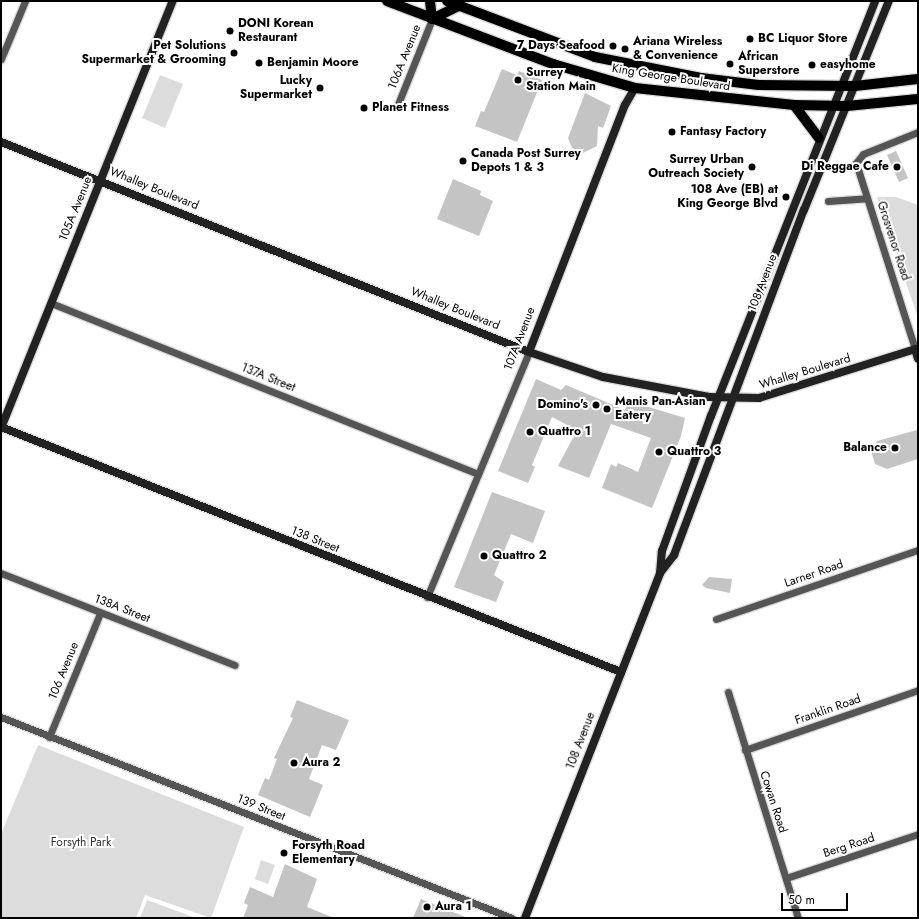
<!DOCTYPE html>
<style>
body{margin:0}
#map{position:relative;width:919px;height:919px;overflow:hidden;background:#fff;font-family:Jost,sans-serif}
div>[style]{position:absolute}
.green>*{inset:0;background:#dcdcdc}
.building>*{inset:0;background:#c4c4c4}
.roads{filter:drop-shadow(1px 0 #dbdbdb) drop-shadow(-1px 0 #dbdbdb) drop-shadow(0 1px #dbdbdb) drop-shadow(0 -1px #dbdbdb)}
.street>*{height:7px;margin:-3.5px;padding:0 3.5px;transform-origin:3.5px;border-radius:3.5px;background:#555}
.secondary>*{height:8px;margin:-4px;padding:0 4px;transform-origin:4px;border-radius:4px;background:#222}
.primary>*{height:10px;margin:-5px;padding:0 5px;transform-origin:5px;border-radius:5px;background:#000}
.dots>*{width:11px;height:11px;translate:-50% -50%;box-sizing:border-box;border:2px solid #fff;border-radius:50%}
span{translate:-50% -50%;white-space:nowrap;text-align:center;line-height:1.15;-webkit-text-stroke:4px #fff;paint-order:stroke}
.poi-label{font-size:12px;color:#000;font-weight:700}
.left{translate:0 -50%;text-align:left}
.right{translate:-100% -50%;text-align:right}
.street-label{font-size:12px;color:#000}
.park-label{font-size:12px;color:#333}
.frame{position:absolute;inset:0;border:2px solid #000;pointer-events:none}
.scale{position:absolute;left:781px;top:893px;width:67px;height:18px;box-sizing:border-box;border:2px solid #000;border-top:0;padding-left:5px;font-size:12px;line-height:14px;white-space:nowrap;color:#000;-webkit-text-stroke:3px #fff;paint-order:stroke}
</style>
<div id="map">
<div class="green">
<i style="clip-path:polygon(160px 75px,183px 84px,165px 128px,142px 118px)"></i>
<i style="clip-path:polygon(877px 197px,896px 197px,918px 205px,918px 318px)"></i>
<i style="clip-path:polygon(38px 745px,244px 827px,211px 918px,145px 895px,136px 918px,1px 918px,1px 834px)"></i>
<i style="clip-path:polygon(261px 860px,275px 865px,268px 884px,255px 879px)"></i>
<i style="clip-path:polygon(147px 900px,196px 918px,140px 918px)"></i>
</div>
<div class="building">
<i style="clip-path:polygon(502px 69px,517px 75px,519px 71px,542px 80px,517px 142px,475px 126px,481px 111px,484px 112px)"></i>
<i style="clip-path:polygon(585px 93px,611px 106px,603px 128px,598px 126px,597px 146px,583px 153px,572px 148px,568px 138px)"></i>
<i style="clip-path:polygon(896px 151px,908px 178px,899px 182px,887px 155px)"></i>
<i style="clip-path:polygon(453px 179px,481px 191px,480px 195px,493px 201px,479px 236px,437px 219px)"></i>
<i style="clip-path:polygon(536px 379px,561px 390px,566px 385px,625px 410px,629px 401px,685px 418px,681px 436px,652px 508px,602px 488px,611px 464px,616px 467px,618px 463px,638px 472px,651px 438px,611px 424px,589px 478px,558px 466px,577px 430px,552px 417px,532px 465px,535px 467px,528px 483px,498px 471px)"></i>
<i style="clip-path:polygon(917px 430px,918px 459px,887px 469px,875px 464px,871px 451px,877px 441px)"></i>
<i style="clip-path:polygon(492px 492px,545px 511px,533px 543px,511px 534px,494px 575px,504px 582px,496px 602px,454px 587px)"></i>
<i style="clip-path:polygon(709px 577px,732px 579px,730px 593px,706px 588px,702px 585px)"></i>
<i style="clip-path:polygon(297px 700px,349px 720px,336px 750px,322px 745px,309px 779px,323px 785px,310px 817px,258px 795px,265px 778px,269px 780px,277px 759px,274px 758px,293px 718px,290px 717px)"></i>
<i style="clip-path:polygon(285px 864px,317px 879px,307px 907px,334px 918px,243px 918px,248px 905px,244px 903px,250px 887px,273px 897px)"></i>
<i style="clip-path:polygon(421px 899px,468px 918px,413px 918px)"></i>
</div>
<div class="roads">
<div class="street">
<i style="left:1px;top:59px;width:63px;rotate:-67.5deg"></i>
<i style="left:398px;top:104px;width:92px;rotate:-68.2deg"></i>
<i style="left:828px;top:201px;width:39px;rotate:-4deg"></i>
<i style="left:51px;top:303px;width:460px;rotate:21.8deg"></i>
<i style="left:915px;top:349px;width:195px;rotate:-107.6deg"></i>
<i style="left:856px;top:163px;width:11px;rotate:-52deg"></i>
<i style="left:863px;top:154px;width:59px;rotate:-21.8deg"></i>
<i style="left:1px;top:573px;width:251px;rotate:21.5deg"></i>
<i style="left:427px;top:597px;width:265px;rotate:-67.4deg"></i>
<i style="left:716px;top:619px;width:213px;rotate:-18.9deg"></i>
<i style="left:728px;top:692px;width:237px;rotate:72.8deg"></i>
<i style="left:1px;top:717px;width:549px;rotate:21.47deg"></i>
<i style="left:49px;top:737px;width:134px;rotate:-67.6deg"></i>
<i style="left:745px;top:750px;width:183px;rotate:-19.1deg"></i>
<i style="left:786px;top:878px;width:139px;rotate:-18.4deg"></i>
</div>
<div class="secondary">
<i style="left:1px;top:142px;width:568px;rotate:21.69deg"></i>
<i style="left:529px;top:352px;width:78px;rotate:18.7deg"></i>
<i style="left:603px;top:377px;width:108px;rotate:10.7deg"></i>
<i style="left:709px;top:397px;width:50px;rotate:1.1deg"></i>
<i style="left:759px;top:398px;width:164px;rotate:-17.4deg"></i>
<i style="left:915px;top:349px;width:10px;rotate:73deg"></i>
<i style="left:529px;top:352px;width:265px;rotate:-68.8deg"></i>
<i style="left:625px;top:105px;width:20px;rotate:-60deg"></i>
<i style="left:1px;top:427px;width:667px;rotate:21.56deg"></i>
<i style="left:1px;top:428px;width:460px;rotate:-68.1deg"></i>
<i style="left:660px;top:573px;width:23px;rotate:-52deg"></i>
<i style="left:674px;top:555px;width:369px;rotate:-69.4deg"></i>
<i style="left:804px;top:210px;width:226px;rotate:-67.9deg"></i>
<i style="left:525px;top:918px;width:370px;rotate:-68.6deg"></i>
<i style="left:660px;top:573px;width:22px;rotate:-85deg"></i>
<i style="left:662px;top:551px;width:144px;rotate:-70.1deg"></i>
<i style="left:711px;top:416px;width:446px;rotate:-68.4deg"></i>
</div>
<div class="primary">
<i style="left:387px;top:1px;width:178px;rotate:20.8deg"></i>
<i style="left:553px;top:64px;width:85px;rotate:16.3deg"></i>
<i style="left:635px;top:88px;width:160px;rotate:6.1deg"></i>
<i style="left:794px;top:105px;width:53px;rotate:1.1deg"></i>
<i style="left:847px;top:106px;width:71px;rotate:-5.6deg"></i>
<i style="left:430px;top:1px;width:18px;rotate:84deg"></i>
<i style="left:432px;top:19px;width:30px;rotate:-26deg"></i>
<i style="left:447px;top:1px;width:158px;rotate:20.7deg"></i>
<i style="left:595px;top:57px;width:108px;rotate:11.2deg"></i>
<i style="left:701px;top:78px;width:58px;rotate:6.9deg"></i>
<i style="left:759px;top:85px;width:96px;rotate:0.6deg"></i>
<i style="left:855px;top:86px;width:63px;rotate:-6.3deg"></i>
<i style="left:794px;top:105px;width:41px;rotate:52.9deg"></i>
</div>
</div>
<div class="dots">
<i style="left:230px;top:31px;background:#000"></i>
<i style="left:750px;top:39px;background:#000"></i>
<i style="left:613px;top:46px;background:#000"></i>
<i style="left:625px;top:49px;background:#000"></i>
<i style="left:234px;top:53px;background:#000"></i>
<i style="left:259px;top:63px;background:#000"></i>
<i style="left:730px;top:64px;background:#000"></i>
<i style="left:812px;top:65px;background:#000"></i>
<i style="left:518px;top:80px;background:#000"></i>
<i style="left:320px;top:88px;background:#000"></i>
<i style="left:364px;top:108px;background:#000"></i>
<i style="left:672px;top:132px;background:#000"></i>
<i style="left:463px;top:161px;background:#000"></i>
<i style="left:752px;top:167px;background:#000"></i>
<i style="left:897px;top:167px;background:#000"></i>
<i style="left:786px;top:197px;background:#000"></i>
<i style="left:596px;top:405px;background:#000"></i>
<i style="left:607px;top:409px;background:#000"></i>
<i style="left:530px;top:432px;background:#000"></i>
<i style="left:895px;top:448px;background:#000"></i>
<i style="left:659px;top:452px;background:#000"></i>
<i style="left:484px;top:556px;background:#000"></i>
<i style="left:294px;top:763px;background:#000"></i>
<i style="left:284px;top:853px;background:#000"></i>
<i style="left:427px;top:907px;background:#000"></i>
</div>
<div class="poi-label">
<span class="left" style="left:238px;top:31px">DONI Korean<br>Restaurant</span>
<span class="left" style="left:758px;top:39px">BC Liquor Store</span>
<span class="left" style="left:633px;top:49px">Ariana Wireless<br>&amp; Convenience</span>
<span class="right" style="left:226px;top:53px">Pet Solutions<br>Supermarket &amp; Grooming</span>
<span class="right" style="left:605px;top:46px">7 Days Seafood</span>
<span class="left" style="left:738px;top:64px">African<br>Superstore</span>
<span class="left" style="left:267px;top:63px">Benjamin Moore</span>
<span class="left" style="left:820px;top:65px">easyhome</span>
<span class="left" style="left:526px;top:80px">Surrey<br>Station Main</span>
<span class="right" style="left:312px;top:88px">Lucky<br>Supermarket</span>
<span class="left" style="left:372px;top:108px">Planet Fitness</span>
<span class="left" style="left:680px;top:132px">Fantasy Factory</span>
<span class="left" style="left:471px;top:161px">Canada Post Surrey<br>Depots 1 &amp; 3</span>
<span class="right" style="left:744px;top:167px">Surrey Urban<br>Outreach Society</span>
<span class="right" style="left:889px;top:167px">Di Reggae Cafe</span>
<span class="right" style="left:778px;top:197px">108 Ave (EB) at<br>King George Blvd</span>
<span class="left" style="left:615px;top:409px">Manis Pan-Asian<br>Eatery</span>
<span class="right" style="left:588px;top:405px">Domino's</span>
<span class="left" style="left:538px;top:432px">Quattro 1</span>
<span class="right" style="left:887px;top:448px">Balance</span>
<span class="left" style="left:667px;top:452px">Quattro 3</span>
<span class="left" style="left:492px;top:556px">Quattro 2</span>
<span class="left" style="left:302px;top:763px">Aura 2</span>
<span class="left" style="left:292px;top:853px">Forsyth Road<br>Elementary</span>
<span class="left" style="left:435px;top:907px">Aura 1</span>
</div>
<div class="street-label">
<span style="left:405px;top:57px;rotate:-68deg">106A Avenue</span>
<span style="left:671px;top:78px;rotate:9deg">King George Boulevard</span>
<span style="left:154px;top:189px;rotate:22deg">Whalley Boulevard</span>
<span style="left:76px;top:209px;rotate:-68deg">105A Avenue</span>
<span style="left:893px;top:241px;rotate:72deg">Grosvenor Road</span>
<span style="left:763px;top:283px;rotate:-69deg">108 Avenue</span>
<span style="left:455px;top:309px;rotate:22deg">Whalley Boulevard</span>
<span style="left:520px;top:339px;rotate:-69deg">107A Avenue</span>
<span style="left:805px;top:372px;rotate:-17deg">Whalley Boulevard</span>
<span style="left:268px;top:378px;rotate:22deg">137A Street</span>
<span style="left:315px;top:540px;rotate:22deg">138 Street</span>
<span style="left:814px;top:574px;rotate:-19deg">Larner Road</span>
<span style="left:122px;top:609px;rotate:21deg">138A Street</span>
<span style="left:64px;top:671px;rotate:-68deg">106 Avenue</span>
<span style="left:828px;top:710px;rotate:-19deg">Franklin Road</span>
<span style="left:581px;top:741px;rotate:-69deg">108 Avenue</span>
<span style="left:773px;top:802px;rotate:72deg">Cowan Road</span>
<span style="left:261px;top:808px;rotate:22deg">139 Street</span>
<span style="left:849px;top:846px;rotate:-18deg">Berg Road</span>
</div>
<div class="park-label">
<span style="left:81px;top:843px">Forsyth Park</span>
</div>
<div class="frame"></div>
<div class="scale">50 m</div>
</div>
